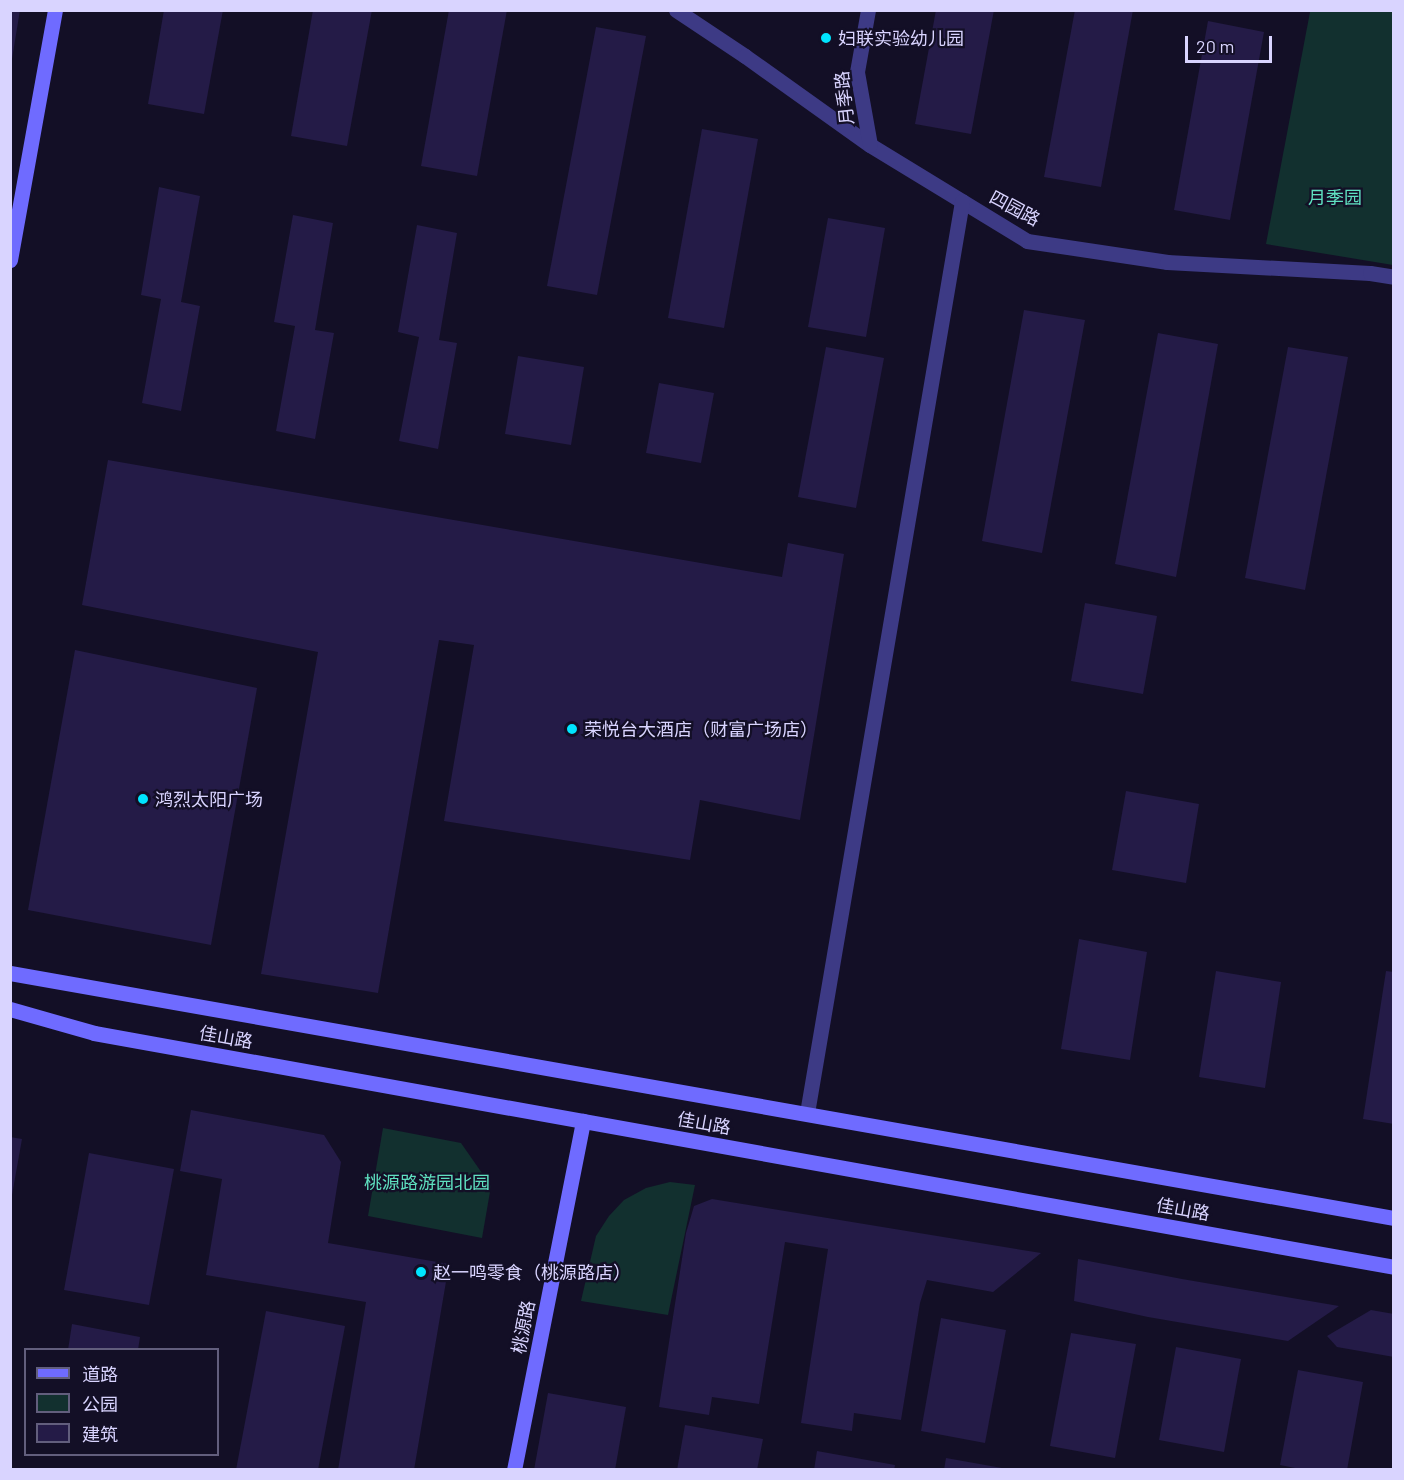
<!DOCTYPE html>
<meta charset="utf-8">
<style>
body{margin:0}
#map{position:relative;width:1404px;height:1480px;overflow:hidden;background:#130f26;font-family:Barlow,"Noto Sans SC",sans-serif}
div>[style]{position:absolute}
.green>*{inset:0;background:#12302f}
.building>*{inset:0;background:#241b47}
.street>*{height:15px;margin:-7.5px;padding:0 7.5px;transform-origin:7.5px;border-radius:7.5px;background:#3d3a85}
.secondary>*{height:15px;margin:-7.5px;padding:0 7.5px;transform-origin:7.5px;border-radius:7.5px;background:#6f6bff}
.dots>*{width:16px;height:16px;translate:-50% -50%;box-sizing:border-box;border:3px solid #130f26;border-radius:50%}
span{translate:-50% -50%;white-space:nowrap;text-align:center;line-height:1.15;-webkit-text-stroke:4.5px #130f26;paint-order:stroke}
.poi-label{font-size:18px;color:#d9d4ff}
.left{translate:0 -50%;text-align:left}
.street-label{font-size:18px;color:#d9d4ff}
.park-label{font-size:18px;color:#5fe0c0}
.frame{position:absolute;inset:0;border:12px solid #d9d4ff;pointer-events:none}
.legend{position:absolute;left:24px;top:1348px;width:195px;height:108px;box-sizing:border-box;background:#130f26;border:2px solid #625e7d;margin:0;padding:8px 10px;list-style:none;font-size:18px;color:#d9d4ff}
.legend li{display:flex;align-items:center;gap:12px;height:30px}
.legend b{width:30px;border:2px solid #625e7d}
.scale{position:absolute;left:1185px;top:36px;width:87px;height:27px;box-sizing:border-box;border:3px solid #d9d4ff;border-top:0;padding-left:8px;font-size:18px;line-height:21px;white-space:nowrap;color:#d9d4ff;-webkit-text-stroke:4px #130f26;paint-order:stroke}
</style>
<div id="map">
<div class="green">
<i style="clip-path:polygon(1320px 11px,1393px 11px,1393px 265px,1266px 244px,1310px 12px)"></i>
<i style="clip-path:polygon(383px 1128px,461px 1143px,491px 1186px,482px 1238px,368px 1216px)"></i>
<i style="clip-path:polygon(670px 1182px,695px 1185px,668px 1315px,581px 1301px,596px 1236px,609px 1216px,624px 1200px,646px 1188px)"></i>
</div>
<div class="building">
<i style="clip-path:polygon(10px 10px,20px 10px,12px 59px,10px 59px)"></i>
<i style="clip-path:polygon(164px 10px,223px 10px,204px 114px,148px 104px)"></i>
<i style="clip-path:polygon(313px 10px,372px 10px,347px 146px,291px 136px)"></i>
<i style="clip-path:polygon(449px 10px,507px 10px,477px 176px,421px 166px)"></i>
<i style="clip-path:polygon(936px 10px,994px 10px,971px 134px,915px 124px)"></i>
<i style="clip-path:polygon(1075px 10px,1133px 10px,1101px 187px,1044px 177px)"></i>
<i style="clip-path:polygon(1208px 21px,1264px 32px,1230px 220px,1174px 210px)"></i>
<i style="clip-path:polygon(596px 27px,646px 36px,597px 295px,547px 286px)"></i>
<i style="clip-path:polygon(702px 129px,758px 139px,724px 328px,668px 318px)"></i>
<i style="clip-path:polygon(159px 187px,200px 196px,181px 302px,200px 306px,181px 411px,142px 403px,161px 299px,141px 295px)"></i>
<i style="clip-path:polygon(293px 215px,333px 223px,315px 330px,334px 333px,315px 439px,276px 431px,295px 326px,274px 322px)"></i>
<i style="clip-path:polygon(828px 218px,885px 228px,866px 337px,808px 327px)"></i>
<i style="clip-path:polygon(417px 225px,457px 233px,439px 340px,457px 343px,438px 449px,399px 441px,419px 337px,398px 332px)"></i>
<i style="clip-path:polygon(1024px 310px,1085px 320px,1042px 553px,982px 541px)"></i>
<i style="clip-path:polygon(1158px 333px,1218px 344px,1176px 577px,1115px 564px)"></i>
<i style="clip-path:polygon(826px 347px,884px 358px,856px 508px,798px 497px)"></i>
<i style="clip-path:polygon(1288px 347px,1348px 357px,1305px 590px,1245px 578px)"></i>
<i style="clip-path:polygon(518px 356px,584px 367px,571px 445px,505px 434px)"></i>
<i style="clip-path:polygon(659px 383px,714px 393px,701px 463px,646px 453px)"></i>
<i style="clip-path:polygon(108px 460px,782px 577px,788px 543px,844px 554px,800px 820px,700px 800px,690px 860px,444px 821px,474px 645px,439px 640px,378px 993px,261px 974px,318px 652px,82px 605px)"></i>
<i style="clip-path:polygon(1085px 603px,1157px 616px,1143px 694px,1071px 681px)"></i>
<i style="clip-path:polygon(75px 650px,257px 688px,211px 945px,28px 910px)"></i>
<i style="clip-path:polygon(1126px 791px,1199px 804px,1186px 883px,1112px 870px)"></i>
<i style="clip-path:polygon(1079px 939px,1147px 952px,1130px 1060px,1061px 1049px)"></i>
<i style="clip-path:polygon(1216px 971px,1281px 982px,1265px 1088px,1199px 1077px)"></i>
<i style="clip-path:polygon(1386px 971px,1394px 972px,1394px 1124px,1363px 1119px)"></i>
<i style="clip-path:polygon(191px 1110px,324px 1135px,341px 1162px,328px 1243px,449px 1264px,414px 1470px,338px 1470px,366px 1302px,206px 1275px,222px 1179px,180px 1171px)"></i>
<i style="clip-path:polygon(10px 1137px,22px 1139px,12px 1195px,10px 1195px)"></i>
<i style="clip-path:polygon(89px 1153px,174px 1169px,149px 1305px,64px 1290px)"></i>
<i style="clip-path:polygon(712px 1199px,1041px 1253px,993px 1292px,927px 1280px,920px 1303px,901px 1420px,854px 1413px,852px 1431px,801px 1423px,828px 1249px,785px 1242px,759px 1404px,712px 1397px,709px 1415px,659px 1407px,686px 1233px,694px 1206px)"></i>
<i style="clip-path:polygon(1078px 1259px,1182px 1279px,1339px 1306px,1288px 1341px,1148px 1317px,1074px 1301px)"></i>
<i style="clip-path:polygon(1371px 1310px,1394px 1314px,1394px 1357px,1337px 1347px,1327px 1336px)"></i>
<i style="clip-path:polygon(266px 1311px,345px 1326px,318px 1470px,236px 1470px)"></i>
<i style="clip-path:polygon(941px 1318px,1006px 1330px,985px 1443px,921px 1431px)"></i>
<i style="clip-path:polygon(72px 1324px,140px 1337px,138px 1350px,68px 1350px)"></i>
<i style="clip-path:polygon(1071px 1333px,1136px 1344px,1115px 1458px,1050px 1446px)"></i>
<i style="clip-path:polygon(1176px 1347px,1241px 1359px,1224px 1452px,1159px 1440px)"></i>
<i style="clip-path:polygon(1298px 1370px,1363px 1382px,1347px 1470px,1305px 1470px,1280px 1465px)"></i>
<i style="clip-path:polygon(548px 1393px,626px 1407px,615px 1470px,534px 1470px)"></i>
<i style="clip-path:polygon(685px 1425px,763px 1439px,757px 1470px,677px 1470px)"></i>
<i style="clip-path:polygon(817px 1451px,895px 1465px,894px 1470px,814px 1470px)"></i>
<i style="clip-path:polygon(946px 1458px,1002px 1468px,1002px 1470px,944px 1470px)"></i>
</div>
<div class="street">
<i style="left:676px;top:10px;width:83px;rotate:33.7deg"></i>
<i style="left:745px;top:56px;width:153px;rotate:35.5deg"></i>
<i style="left:870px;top:145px;width:184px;rotate:31.4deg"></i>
<i style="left:1027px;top:241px;width:142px;rotate:8.5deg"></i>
<i style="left:1167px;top:262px;width:203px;rotate:3.1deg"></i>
<i style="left:1370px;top:273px;width:24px;rotate:9deg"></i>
<i style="left:868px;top:10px;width:63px;rotate:100.1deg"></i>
<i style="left:857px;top:72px;width:74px;rotate:79.9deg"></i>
<i style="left:807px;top:1113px;width:925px;rotate:-80.35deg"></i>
</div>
<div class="secondary">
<i style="left:10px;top:260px;width:254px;rotate:-79.8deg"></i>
<i style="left:10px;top:973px;width:1406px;rotate:10.04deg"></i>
<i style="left:10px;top:1009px;width:87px;rotate:15.9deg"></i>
<i style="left:94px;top:1033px;width:1321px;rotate:10.2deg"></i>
<i style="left:514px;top:1470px;width:356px;rotate:-78.8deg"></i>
</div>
<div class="dots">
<i style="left:826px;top:38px;background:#00e5ff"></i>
<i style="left:572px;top:729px;background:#00e5ff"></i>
<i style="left:143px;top:799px;background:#00e5ff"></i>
<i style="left:421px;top:1272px;background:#00e5ff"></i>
</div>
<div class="poi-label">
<span class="left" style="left:838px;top:38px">妇联实验幼儿园</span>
<span class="left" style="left:584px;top:729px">荣悦台大酒店（财富广场店）</span>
<span class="left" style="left:155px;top:799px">鸿烈太阳广场</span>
<span class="left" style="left:433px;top:1272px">赵一鸣零食（桃源路店）</span>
</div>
<div class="street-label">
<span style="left:844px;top:98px;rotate:-96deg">月季路</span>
<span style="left:1015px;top:208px;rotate:28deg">四园路</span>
<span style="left:226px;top:1037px;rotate:10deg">佳山路</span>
<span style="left:704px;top:1123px;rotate:10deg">佳山路</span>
<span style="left:1183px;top:1209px;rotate:10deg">佳山路</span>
<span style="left:523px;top:1327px;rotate:-79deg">桃源路</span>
</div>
<div class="park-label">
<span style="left:1335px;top:197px">月季园</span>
<span style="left:427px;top:1182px">桃源路游园北园</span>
</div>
<div class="frame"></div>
<ul class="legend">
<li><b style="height:8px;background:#6f6bff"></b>道路</li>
<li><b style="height:16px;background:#12302f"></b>公园</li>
<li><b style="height:16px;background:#241b47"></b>建筑</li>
</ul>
<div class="scale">20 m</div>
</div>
